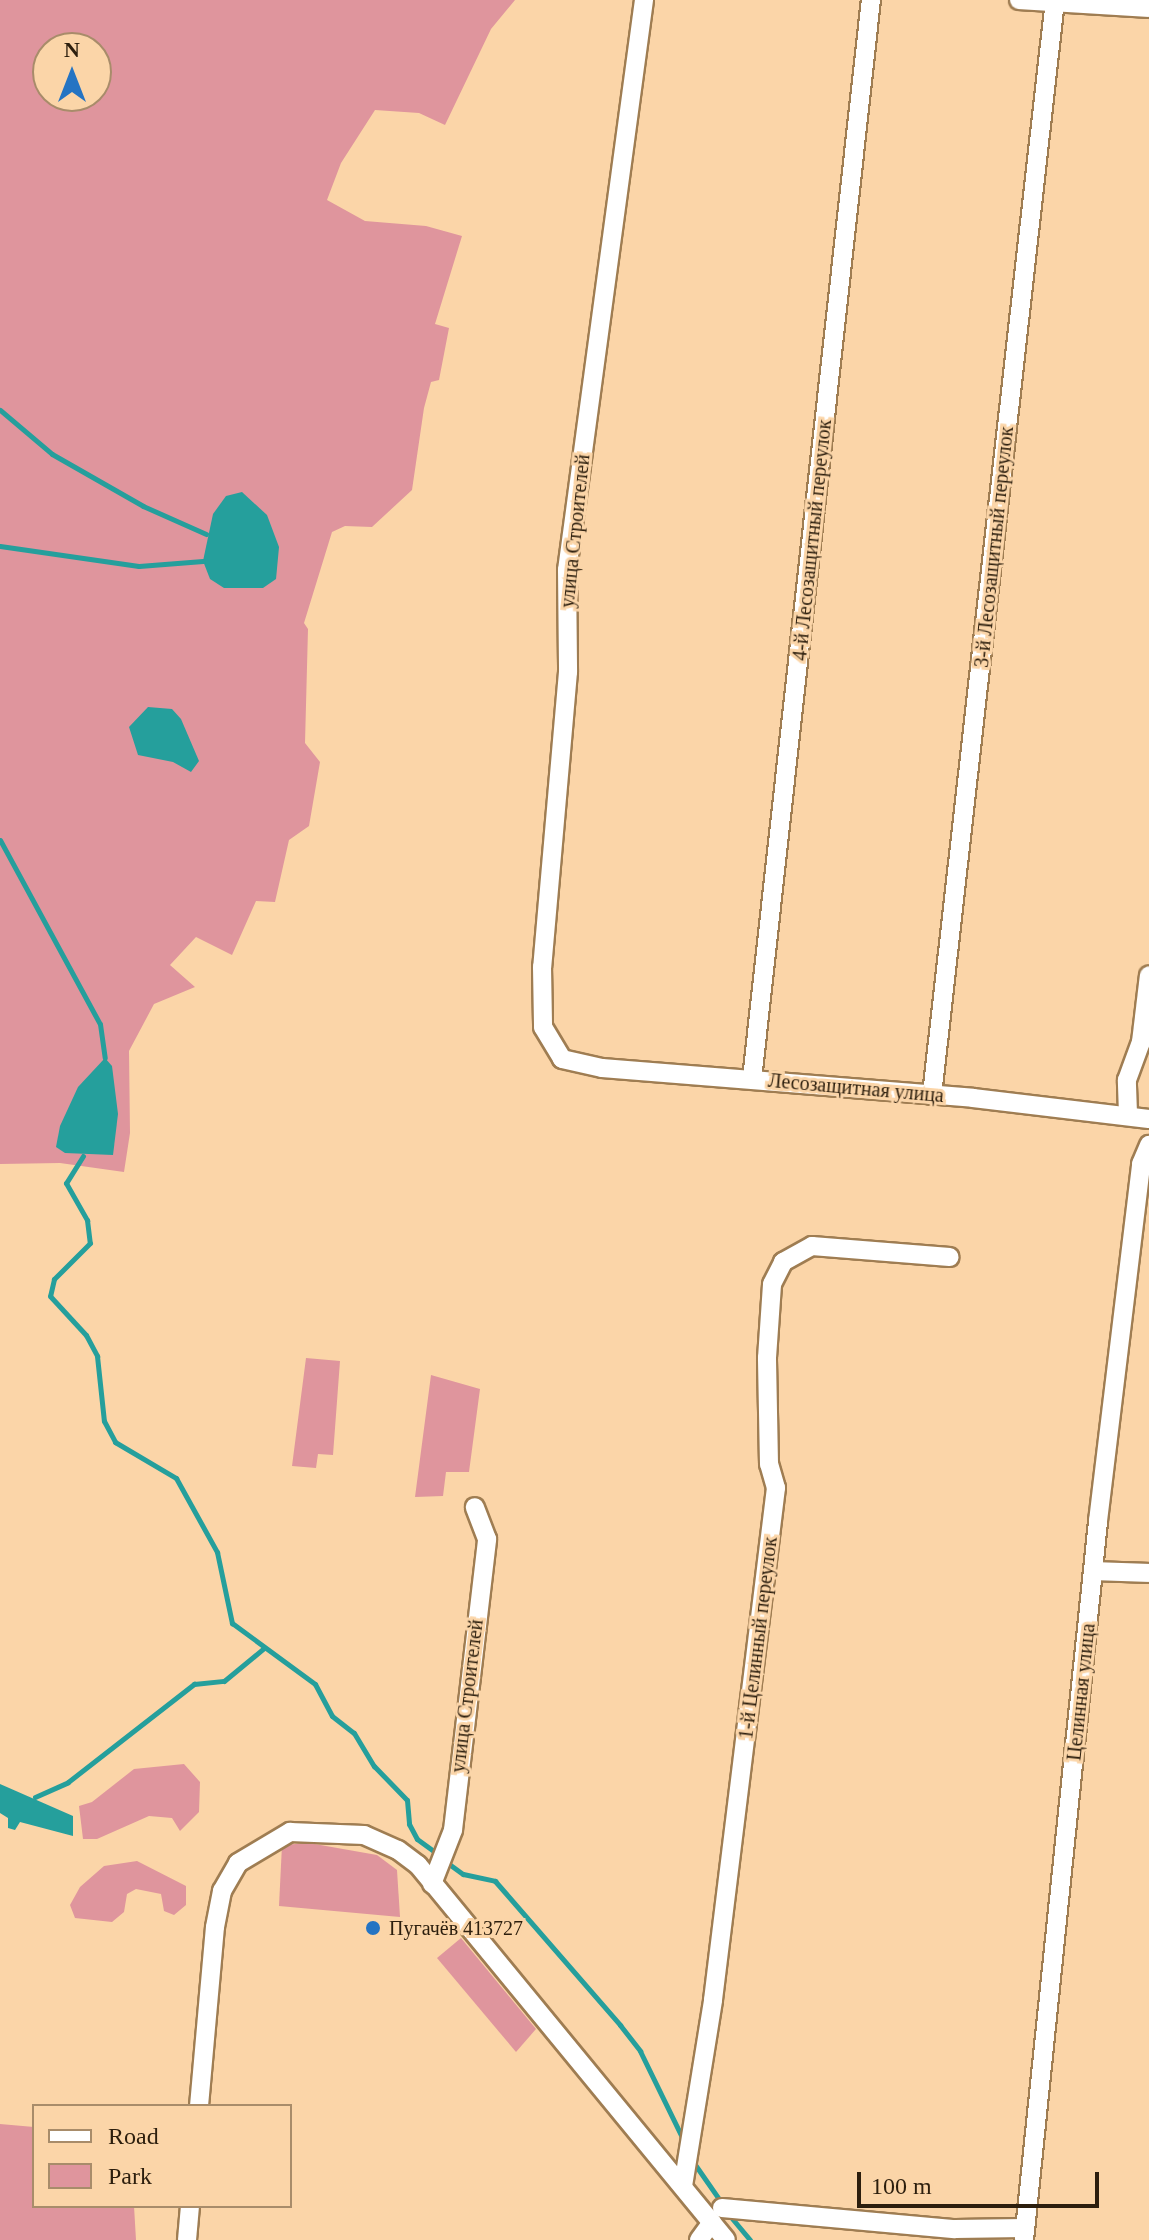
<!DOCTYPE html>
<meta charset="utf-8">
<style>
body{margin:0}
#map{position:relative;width:1149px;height:2240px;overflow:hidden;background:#fbd5a8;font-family:Georgia,serif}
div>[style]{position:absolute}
.green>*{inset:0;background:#df959d}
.water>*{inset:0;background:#259f9c}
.stream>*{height:5px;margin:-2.5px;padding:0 2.5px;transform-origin:2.5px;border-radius:2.5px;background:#259f9c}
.roads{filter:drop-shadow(2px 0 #9f7d52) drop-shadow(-2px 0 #9f7d52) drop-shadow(0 2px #9f7d52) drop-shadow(0 -2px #9f7d52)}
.street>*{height:18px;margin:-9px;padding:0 9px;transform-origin:9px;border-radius:9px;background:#fff}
.dots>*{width:22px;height:22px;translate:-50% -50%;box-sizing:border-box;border:4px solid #fbd5a8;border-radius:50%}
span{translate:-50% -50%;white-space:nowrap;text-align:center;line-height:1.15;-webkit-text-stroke:6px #fbd5a8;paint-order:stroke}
.street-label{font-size:20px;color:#2c1e0d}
.poi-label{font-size:20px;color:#2c1e0d}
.left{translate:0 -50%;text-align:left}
.legend{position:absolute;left:32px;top:2104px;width:260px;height:104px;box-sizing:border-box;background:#fbd5a8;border:2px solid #a88c6a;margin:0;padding:10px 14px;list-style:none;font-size:24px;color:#2c1e0d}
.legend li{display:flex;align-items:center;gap:16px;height:40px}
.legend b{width:40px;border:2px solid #a88c6a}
.north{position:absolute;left:32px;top:32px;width:80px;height:80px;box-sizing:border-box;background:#fbd5a8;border:2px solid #a88c6a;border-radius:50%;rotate:0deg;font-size:22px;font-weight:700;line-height:32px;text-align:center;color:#2c1e0d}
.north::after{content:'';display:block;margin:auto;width:28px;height:36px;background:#2574c3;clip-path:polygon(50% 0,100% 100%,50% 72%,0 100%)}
.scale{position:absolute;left:857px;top:2172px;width:242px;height:36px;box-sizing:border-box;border:4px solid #2c1e0d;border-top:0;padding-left:10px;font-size:24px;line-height:28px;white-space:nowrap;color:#2c1e0d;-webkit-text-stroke:6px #fbd5a8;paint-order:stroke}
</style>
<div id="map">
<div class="green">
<i style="clip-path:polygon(evenodd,0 0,515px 0,491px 29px,445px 125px,419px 113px,375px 110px,341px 163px,327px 200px,365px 221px,426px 226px,462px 236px,435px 324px,449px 328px,439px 380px,431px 382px,424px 408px,412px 490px,372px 527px,345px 526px,332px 532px,304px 623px,308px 629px,305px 743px,320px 762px,309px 826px,289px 840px,275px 902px,256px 901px,232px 955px,196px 937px,170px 965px,195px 987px,154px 1004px,129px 1051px,130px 1133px,124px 1172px,60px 1163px,0 1164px,0 0,48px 48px,96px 48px,96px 96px,48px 96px,48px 48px)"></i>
<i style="clip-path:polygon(306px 1358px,340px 1361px,333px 1455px,318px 1454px,316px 1468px,292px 1466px)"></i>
<i style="clip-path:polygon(431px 1375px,480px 1389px,469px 1472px,446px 1472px,443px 1496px,415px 1497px)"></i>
<i style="clip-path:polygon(184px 1764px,200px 1782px,199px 1812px,180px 1831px,172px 1818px,149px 1816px,97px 1839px,83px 1839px,79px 1806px,92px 1802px,134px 1769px)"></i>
<i style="clip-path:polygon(309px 1843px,377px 1855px,397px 1870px,400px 1917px,279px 1906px,282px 1845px)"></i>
<i style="clip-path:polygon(137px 1861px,186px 1886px,186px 1905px,174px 1915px,164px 1911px,161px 1894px,136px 1889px,127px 1894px,124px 1912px,112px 1922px,75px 1918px,70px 1905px,80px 1887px,104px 1866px)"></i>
<i style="clip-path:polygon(461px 1938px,536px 2029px,516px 2052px,437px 1958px)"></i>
<i style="clip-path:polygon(0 2124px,34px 2127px,34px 2206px,134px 2206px,136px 2240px,0 2240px)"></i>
</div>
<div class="water">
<i style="clip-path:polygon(242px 492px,267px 515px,279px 547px,276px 579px,263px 588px,224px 588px,210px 579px,203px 561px,213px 514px,226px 496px)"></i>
<i style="clip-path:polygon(148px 707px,172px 709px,181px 719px,199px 761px,191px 772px,173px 762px,138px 755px,129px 727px)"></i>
<i style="clip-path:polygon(105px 1058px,112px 1066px,118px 1114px,113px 1155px,65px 1153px,56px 1147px,60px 1126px,78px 1087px)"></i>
<i style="clip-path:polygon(0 1784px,73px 1816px,73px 1836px,20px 1822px,15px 1830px,8px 1828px,8px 1818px,0 1813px)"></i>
</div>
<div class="stream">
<i style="left:0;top:410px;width:68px;rotate:40.2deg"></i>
<i style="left:52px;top:454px;width:105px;rotate:29.7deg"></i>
<i style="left:143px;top:506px;width:69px;rotate:24deg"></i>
<i style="left:0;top:546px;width:140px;rotate:8.2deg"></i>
<i style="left:139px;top:566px;width:64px;rotate:-4.5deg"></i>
<i style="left:0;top:840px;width:209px;rotate:61.5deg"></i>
<i style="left:100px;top:1024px;width:34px;rotate:82deg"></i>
<i style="left:83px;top:1156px;width:32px;rotate:122deg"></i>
<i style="left:66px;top:1183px;width:43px;rotate:60.4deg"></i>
<i style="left:87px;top:1220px;width:23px;rotate:83deg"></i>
<i style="left:90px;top:1243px;width:51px;rotate:135deg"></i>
<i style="left:54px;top:1279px;width:17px;rotate:103deg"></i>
<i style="left:50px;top:1296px;width:53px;rotate:47.3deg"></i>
<i style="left:86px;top:1335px;width:24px;rotate:62deg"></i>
<i style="left:97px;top:1356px;width:65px;rotate:83.9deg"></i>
<i style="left:104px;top:1421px;width:24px;rotate:62deg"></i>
<i style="left:115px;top:1442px;width:71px;rotate:30.5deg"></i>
<i style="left:176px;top:1478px;width:85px;rotate:61deg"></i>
<i style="left:217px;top:1552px;width:73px;rotate:78.1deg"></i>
<i style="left:232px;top:1623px;width:103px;rotate:36.3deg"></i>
<i style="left:315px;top:1684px;width:36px;rotate:62deg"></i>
<i style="left:332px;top:1716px;width:28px;rotate:38deg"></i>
<i style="left:354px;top:1733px;width:39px;rotate:59deg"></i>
<i style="left:374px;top:1766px;width:47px;rotate:45.9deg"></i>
<i style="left:407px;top:1800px;width:24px;rotate:85deg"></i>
<i style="left:409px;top:1824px;width:17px;rotate:62deg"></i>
<i style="left:417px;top:1839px;width:26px;rotate:36deg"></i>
<i style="left:35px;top:1797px;width:36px;rotate:-24deg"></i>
<i style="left:68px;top:1782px;width:160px;rotate:-37.9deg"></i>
<i style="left:194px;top:1684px;width:30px;rotate:-6deg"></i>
<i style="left:224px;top:1681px;width:52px;rotate:-39.5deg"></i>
<i style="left:449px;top:1864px;width:17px;rotate:36deg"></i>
<i style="left:463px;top:1874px;width:33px;rotate:12deg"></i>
<i style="left:495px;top:1881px;width:191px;rotate:49deg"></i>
<i style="left:620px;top:2025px;width:33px;rotate:52deg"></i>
<i style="left:640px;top:2051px;width:98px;rotate:64deg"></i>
<i style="left:696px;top:2166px;width:40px;rotate:55.1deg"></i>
<i style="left:730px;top:2216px;width:31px;rotate:50deg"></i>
</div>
<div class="roads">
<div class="street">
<i style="left:644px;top:0;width:575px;rotate:97.69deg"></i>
<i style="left:567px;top:570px;width:102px;rotate:89.4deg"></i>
<i style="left:568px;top:672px;width:296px;rotate:95deg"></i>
<i style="left:542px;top:967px;width:60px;rotate:89deg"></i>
<i style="left:543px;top:1027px;width:37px;rotate:59deg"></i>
<i style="left:562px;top:1059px;width:41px;rotate:12.7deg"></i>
<i style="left:602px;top:1068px;width:372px;rotate:4.6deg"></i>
<i style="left:973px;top:1098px;width:177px;rotate:6.8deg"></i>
<i style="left:1019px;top:0;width:130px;rotate:3.5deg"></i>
<i style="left:752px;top:1079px;width:1086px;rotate:-83.71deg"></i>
<i style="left:932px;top:1095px;width:1102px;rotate:-83.59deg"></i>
<i style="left:1128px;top:1114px;width:34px;rotate:-92deg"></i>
<i style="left:1127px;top:1080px;width:40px;rotate:-69.8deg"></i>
<i style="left:1141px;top:1042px;width:67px;rotate:-83.2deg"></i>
<i style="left:1094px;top:1571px;width:55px;rotate:2.1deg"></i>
<i style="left:432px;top:1884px;width:58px;rotate:-68.7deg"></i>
<i style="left:453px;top:1830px;width:293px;rotate:-83.3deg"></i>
<i style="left:487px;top:1539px;width:34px;rotate:-111deg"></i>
<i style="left:199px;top:2106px;width:180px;rotate:-84.9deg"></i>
<i style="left:215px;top:1927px;width:37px;rotate:-79deg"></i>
<i style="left:222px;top:1891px;width:32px;rotate:-60deg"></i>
<i style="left:238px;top:1863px;width:61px;rotate:-30.8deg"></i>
<i style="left:290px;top:1832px;width:74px;rotate:2.3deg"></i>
<i style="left:364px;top:1835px;width:37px;rotate:24deg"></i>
<i style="left:398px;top:1850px;width:25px;rotate:37deg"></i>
<i style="left:418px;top:1865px;width:485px;rotate:50.6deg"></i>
<i style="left:683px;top:2186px;width:188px;rotate:-80.8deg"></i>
<i style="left:713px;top:2000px;width:516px;rotate:-82.99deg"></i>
<i style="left:776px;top:1488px;width:25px;rotate:-106deg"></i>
<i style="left:769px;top:1464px;width:106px;rotate:-91.1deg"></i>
<i style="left:767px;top:1358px;width:74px;rotate:-86.1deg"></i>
<i style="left:772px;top:1284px;width:25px;rotate:-63deg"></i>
<i style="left:783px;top:1262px;width:33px;rotate:-29deg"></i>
<i style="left:812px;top:1246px;width:138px;rotate:4.6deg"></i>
<i style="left:722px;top:2208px;width:234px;rotate:5.2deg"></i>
<i style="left:955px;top:2229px;width:69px;rotate:-0.8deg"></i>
<i style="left:187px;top:2240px;width:34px;rotate:-85deg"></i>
<i style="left:699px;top:2240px;width:22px;rotate:-54deg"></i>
<i style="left:1024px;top:2240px;width:723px;rotate:-84.12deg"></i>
<i style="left:1098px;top:1521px;width:360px;rotate:-83.1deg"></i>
<i style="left:1141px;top:1164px;width:21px;rotate:-67deg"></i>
</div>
</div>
<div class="dots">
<i style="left:373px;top:1928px;background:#2574c3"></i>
</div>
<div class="street-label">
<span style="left:575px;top:531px;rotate:-84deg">улица Строителей</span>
<span style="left:812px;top:540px;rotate:-84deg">4-й Лесозащитный переулок</span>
<span style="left:994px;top:547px;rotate:-84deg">3-й Лесозащитный переулок</span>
<span style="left:856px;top:1088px;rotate:5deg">Лесозащитная улица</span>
<span style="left:758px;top:1638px;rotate:-83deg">1-й Целинный переулок</span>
<span style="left:1081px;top:1692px;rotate:-84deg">Целинная улица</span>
<span style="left:467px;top:1696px;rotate:-83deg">улица Строителей</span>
</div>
<div class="poi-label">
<span class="left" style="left:389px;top:1928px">Пугачёв 413727</span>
</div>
<ul class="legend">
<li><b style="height:10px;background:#fff"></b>Road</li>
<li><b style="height:22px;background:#df959d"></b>Park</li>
</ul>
<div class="north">N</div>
<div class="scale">100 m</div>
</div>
